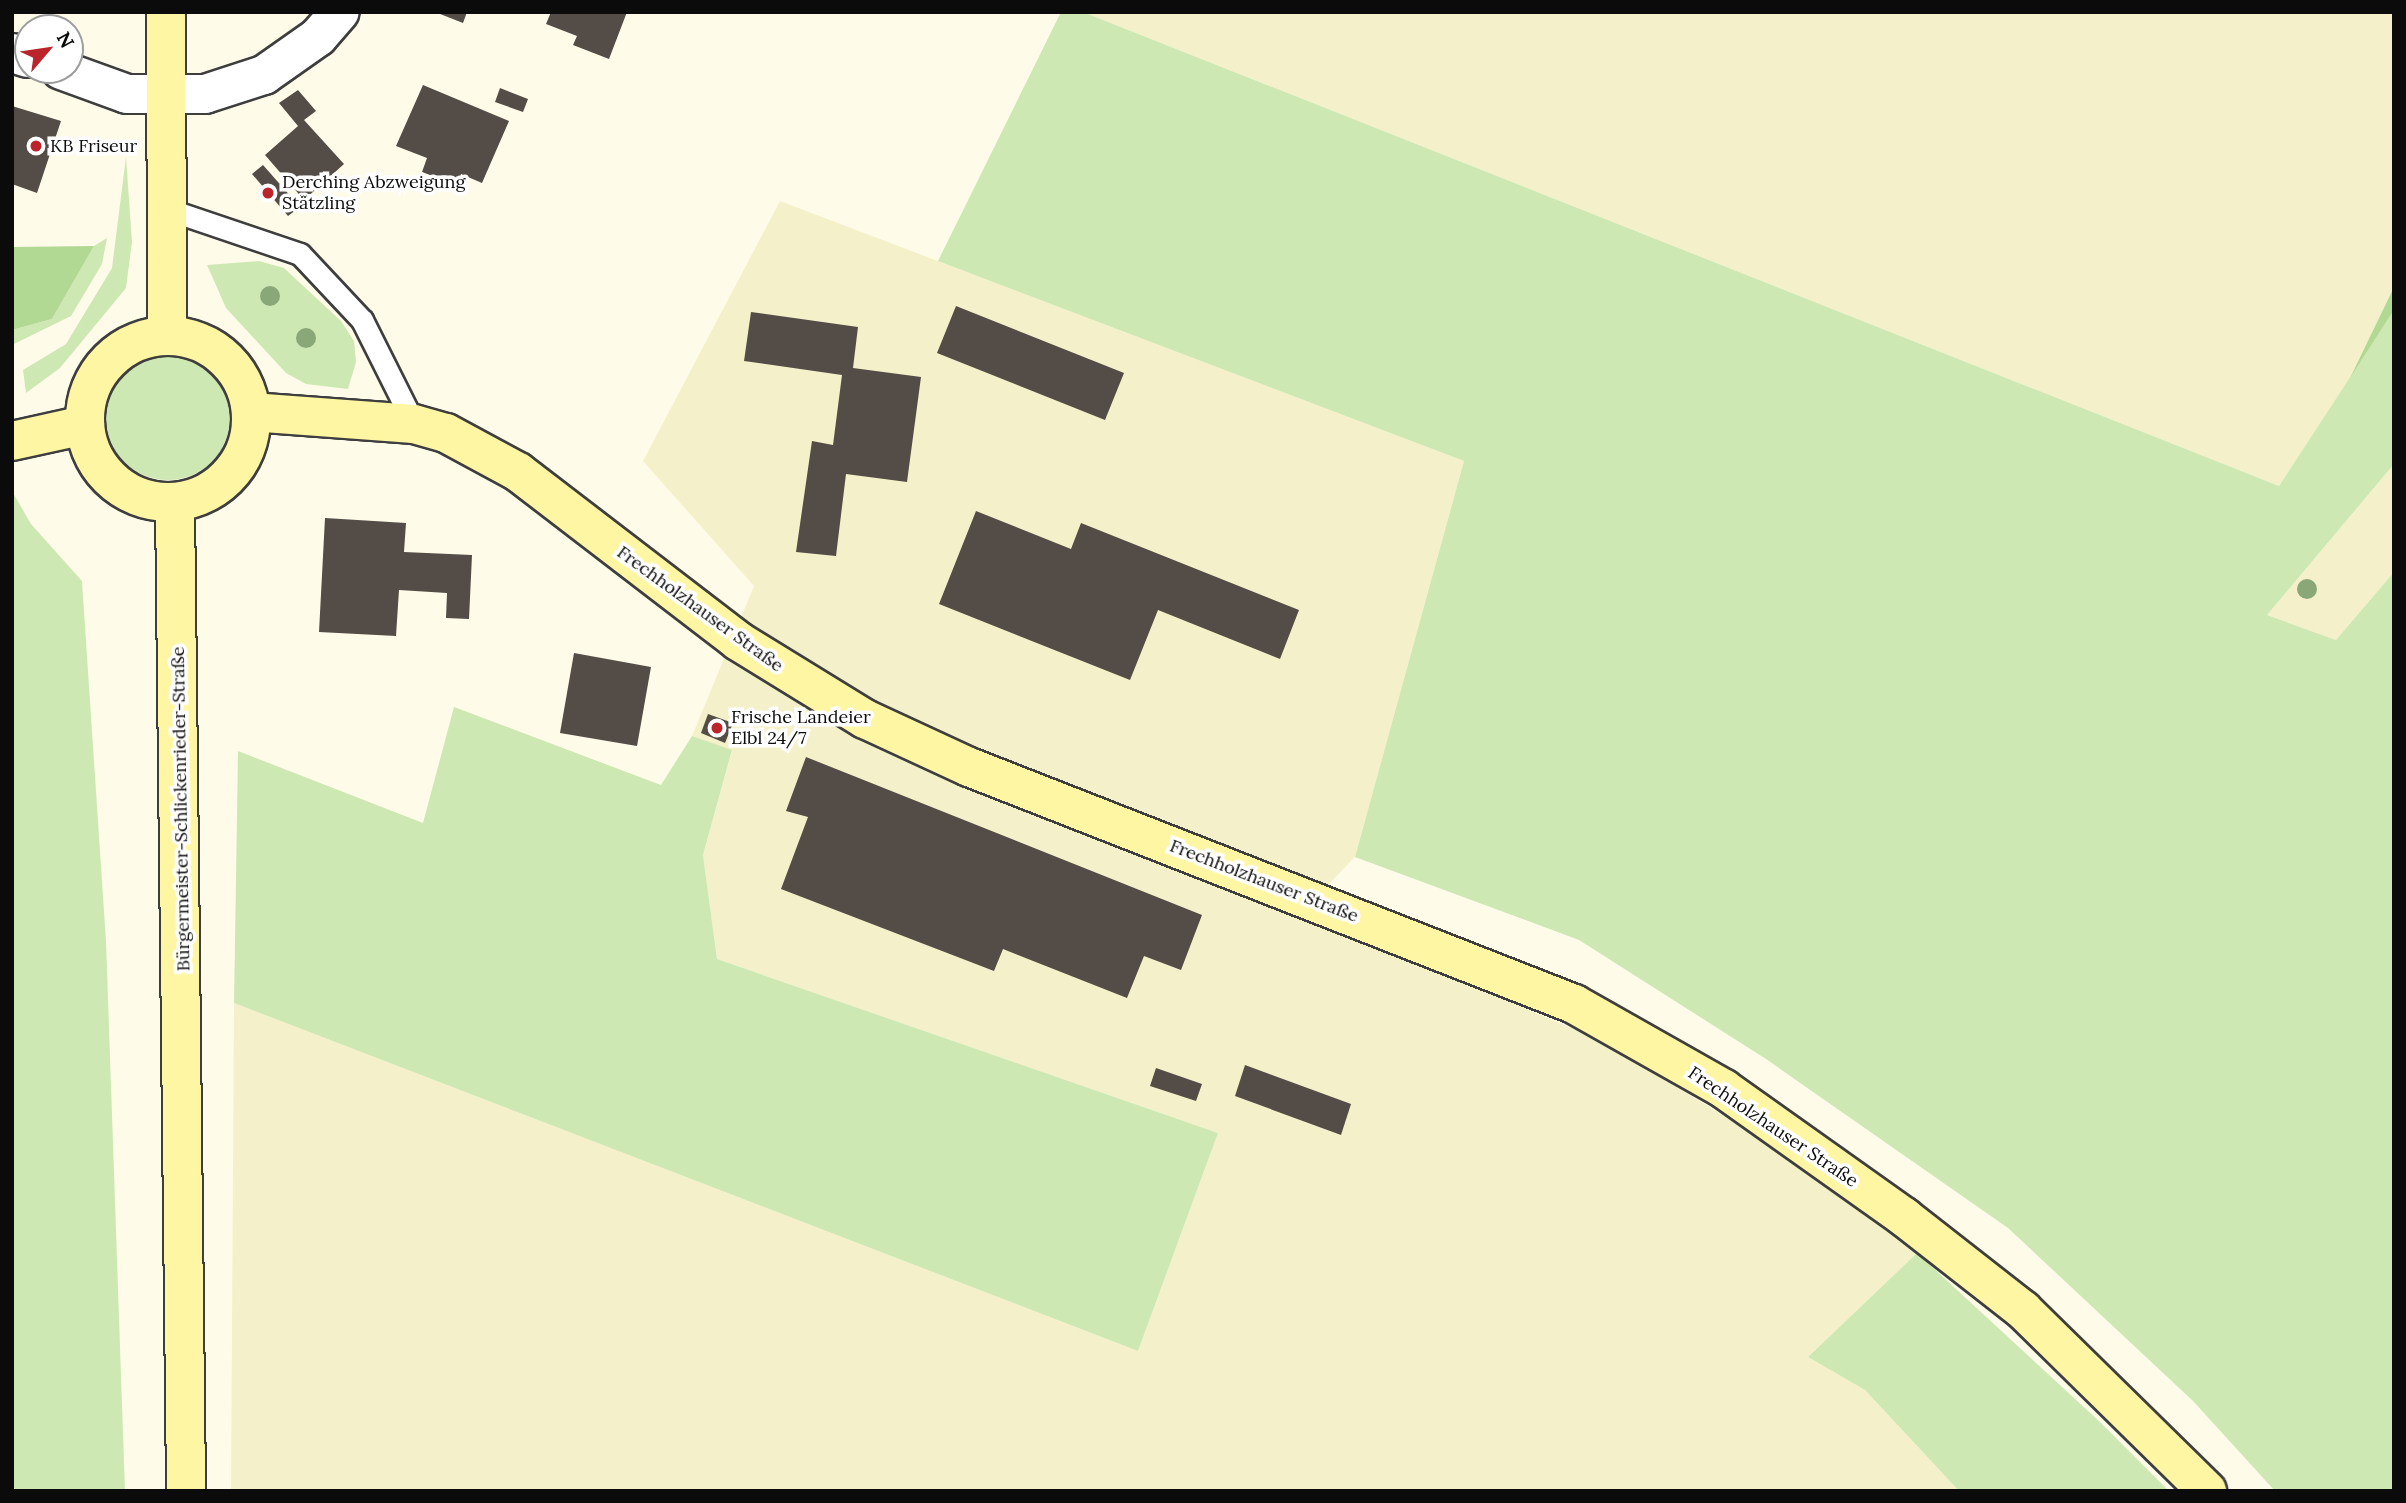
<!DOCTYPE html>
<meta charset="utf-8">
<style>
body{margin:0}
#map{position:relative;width:2406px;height:1503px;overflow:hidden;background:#fffbe9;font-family:Lora,serif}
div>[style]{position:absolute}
.farmland>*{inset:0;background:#f4f1ca}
.green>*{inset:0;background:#cee8b4}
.round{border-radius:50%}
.forest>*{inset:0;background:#b2d993}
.building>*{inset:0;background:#544c47}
.roads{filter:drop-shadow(2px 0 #3e3e3e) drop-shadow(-2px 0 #3e3e3e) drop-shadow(0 2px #3e3e3e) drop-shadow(0 -2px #3e3e3e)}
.lane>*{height:21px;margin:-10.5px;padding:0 10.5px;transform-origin:10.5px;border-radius:10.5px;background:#fff}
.street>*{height:38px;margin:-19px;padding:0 19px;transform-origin:19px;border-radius:19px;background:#fff}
.secondary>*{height:38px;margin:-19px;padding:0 19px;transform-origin:19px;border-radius:19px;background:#fff6a4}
.secondary>.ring{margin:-19px;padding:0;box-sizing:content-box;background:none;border:38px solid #fff6a4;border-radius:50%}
.trees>*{width:20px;height:20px;margin:-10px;border-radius:50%;background:#8aa778}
.dots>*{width:19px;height:19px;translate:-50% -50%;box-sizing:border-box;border:4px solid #fff;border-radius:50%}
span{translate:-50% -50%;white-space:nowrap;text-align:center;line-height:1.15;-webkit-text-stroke:7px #fff;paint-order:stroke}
.poi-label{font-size:18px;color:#0b0b0b}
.left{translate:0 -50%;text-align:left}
.street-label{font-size:18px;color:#0b0b0b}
.frame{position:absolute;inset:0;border:14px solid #0b0b0b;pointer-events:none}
.north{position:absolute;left:14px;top:14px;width:70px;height:70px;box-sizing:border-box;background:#fff;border:2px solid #9d9d9d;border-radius:50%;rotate:61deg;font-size:19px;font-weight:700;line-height:28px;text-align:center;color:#0b0b0b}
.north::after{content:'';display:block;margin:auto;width:24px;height:32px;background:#ba242a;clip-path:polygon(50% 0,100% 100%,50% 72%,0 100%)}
</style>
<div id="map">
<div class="farmland">
<i style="clip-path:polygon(1083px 12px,2394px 12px,2394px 287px,2350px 378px,2279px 486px)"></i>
<i style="clip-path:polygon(780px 201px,1464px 461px,1355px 857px,1300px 914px,1595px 1038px,1741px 1126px,1917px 1253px,1808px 1357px,1865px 1390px,1959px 1491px,231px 1491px,234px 1003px,1138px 1351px,1218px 1133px,717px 959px,703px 855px,732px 751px,692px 736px,754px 586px,643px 461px)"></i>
<i style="clip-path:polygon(2394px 464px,2394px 572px,2336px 640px,2267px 615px)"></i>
</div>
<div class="green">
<i style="clip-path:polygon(1061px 12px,1083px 12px,2279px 486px,2394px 310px,2394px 464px,2267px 615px,2336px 640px,2394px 572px,2394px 1491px,2275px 1491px,2193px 1401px,2008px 1228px,1766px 1059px,1579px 940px,1355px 857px,1464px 461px,938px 261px)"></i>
<i style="clip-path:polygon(126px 157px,132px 242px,126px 288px,60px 368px,26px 393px,23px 370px,66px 344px,112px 268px)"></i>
<i style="clip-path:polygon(107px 238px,102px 264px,71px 316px,12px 345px,12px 330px,52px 319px,94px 246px)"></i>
<i style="clip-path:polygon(259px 261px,284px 268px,341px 321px,354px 341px,356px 362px,348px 389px,306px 384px,286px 373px,226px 308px,207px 265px)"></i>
<i class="round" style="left:106px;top:356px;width:124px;height:124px"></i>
<i style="clip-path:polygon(12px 491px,31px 524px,82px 581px,106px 941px,125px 1491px,12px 1491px)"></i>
<i style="clip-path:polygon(454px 707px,661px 785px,692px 736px,732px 750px,703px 855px,717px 959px,1218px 1133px,1138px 1351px,234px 1003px,238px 751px,423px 823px)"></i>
<i style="clip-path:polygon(1917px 1253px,2099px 1421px,2169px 1491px,1959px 1491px,1865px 1390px,1808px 1357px)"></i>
</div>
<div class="forest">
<i style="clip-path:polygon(94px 246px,52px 319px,12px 330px,12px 247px)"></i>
<i style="clip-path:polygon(2394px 287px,2394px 310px,2350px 378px)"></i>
</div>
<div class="building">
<i style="clip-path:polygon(435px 12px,467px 12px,463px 23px)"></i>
<i style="clip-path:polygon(551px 12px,627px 12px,609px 59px,573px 45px,577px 36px,546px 24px)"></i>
<i style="clip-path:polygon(423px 85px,509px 121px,482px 183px,461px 174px,457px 185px,422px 172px,427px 158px,396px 146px)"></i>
<i style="clip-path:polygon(500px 88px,528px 99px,523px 112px,495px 102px)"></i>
<i style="clip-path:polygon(298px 90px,316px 111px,304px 120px,344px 164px,304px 200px,265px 155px,298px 126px,279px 103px)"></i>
<i style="clip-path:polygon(12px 106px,61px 121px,37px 193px,12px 184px)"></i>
<i style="clip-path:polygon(263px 165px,300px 207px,288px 216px,252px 174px)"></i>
<i style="clip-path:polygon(956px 306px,1124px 373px,1105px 420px,937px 353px)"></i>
<i style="clip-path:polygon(751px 312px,858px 327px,853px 368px,921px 377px,907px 482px,846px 474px,836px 556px,796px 552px,812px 441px,833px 445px,842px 375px,744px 361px)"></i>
<i style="clip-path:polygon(976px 511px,1071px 549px,1081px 523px,1299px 610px,1280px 659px,1158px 610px,1130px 680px,939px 604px)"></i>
<i style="clip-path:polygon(325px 518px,406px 523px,404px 552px,472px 555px,469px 619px,446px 618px,447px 593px,399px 590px,396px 636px,319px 632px)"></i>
<i style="clip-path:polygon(574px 653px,651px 667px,637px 746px,560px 733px)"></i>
<i style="clip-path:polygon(708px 714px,733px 723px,725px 743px,701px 733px)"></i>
<i style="clip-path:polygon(806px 757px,1202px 915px,1181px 970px,1144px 956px,1127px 998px,1003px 949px,994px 971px,781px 889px,808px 817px,786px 811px)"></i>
<i style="clip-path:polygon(1245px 1065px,1351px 1104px,1341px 1135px,1235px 1096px)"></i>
<i style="clip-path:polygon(1156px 1068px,1202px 1084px,1196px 1101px,1150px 1086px)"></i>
</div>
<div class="roads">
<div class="lane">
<i style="left:167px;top:209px;width:140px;rotate:18.7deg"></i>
<i style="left:300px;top:254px;width:91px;rotate:46.8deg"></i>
<i style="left:362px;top:320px;width:116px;rotate:63.4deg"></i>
</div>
<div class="street">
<i style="left:12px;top:53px;width:17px;rotate:17deg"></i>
<i style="left:61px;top:70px;width:70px;rotate:20deg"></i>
<i style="left:127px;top:94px;width:78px"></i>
<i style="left:205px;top:94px;width:62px;rotate:-17.9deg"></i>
<i style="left:264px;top:75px;width:66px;rotate:-35.1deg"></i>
<i style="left:318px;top:37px;width:33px;rotate:-49deg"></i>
</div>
<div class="secondary">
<i style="left:166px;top:12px;width:323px;rotate:89.8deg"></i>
<i class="ring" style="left:85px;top:336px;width:128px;height:128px"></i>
<i style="left:251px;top:412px;width:163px;rotate:4.2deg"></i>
<i style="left:414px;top:424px;width:33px;rotate:16deg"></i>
<i style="left:446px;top:433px;width:82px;rotate:28.4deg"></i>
<i style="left:518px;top:472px;width:277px;rotate:37.5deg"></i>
<i style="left:738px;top:641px;width:149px;rotate:31.6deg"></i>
<i style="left:865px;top:719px;width:115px;rotate:24.8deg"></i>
<i style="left:969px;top:767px;width:650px;rotate:21.39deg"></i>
<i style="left:1574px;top:1004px;width:172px;rotate:29.5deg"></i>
<i style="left:1724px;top:1089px;width:221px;rotate:35.4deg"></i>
<i style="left:1904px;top:1217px;width:151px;rotate:38deg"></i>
<i style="left:2023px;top:1310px;width:258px;rotate:44.5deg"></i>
<i style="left:12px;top:441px;width:75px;rotate:-12.4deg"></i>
<i style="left:175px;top:502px;width:989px;rotate:89.36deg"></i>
</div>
</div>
<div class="trees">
<i style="left:270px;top:296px"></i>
<i style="left:306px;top:338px"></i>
<i style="left:2307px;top:589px"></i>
</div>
<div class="dots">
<i style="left:36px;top:146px;background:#ba242a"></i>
<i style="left:268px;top:193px;background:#ba242a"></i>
<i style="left:717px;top:728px;background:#ba242a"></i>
</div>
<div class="poi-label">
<span class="left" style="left:50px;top:146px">KB Friseur</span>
<span class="left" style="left:282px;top:193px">Derching Abzweigung<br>Stätzling</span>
<span class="left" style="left:731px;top:728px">Frische Landeier<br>Elbl 24/7</span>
</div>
<div class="street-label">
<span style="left:700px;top:609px;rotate:36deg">Frechholzhauser Straße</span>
<span style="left:181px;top:809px;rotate:-91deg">Bürgermeister-Schlickenrieder-Straße</span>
<span style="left:1264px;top:881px;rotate:21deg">Frechholzhauser Straße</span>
<span style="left:1773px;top:1127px;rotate:34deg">Frechholzhauser Straße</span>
</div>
<div class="frame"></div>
<div class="north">N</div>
</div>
